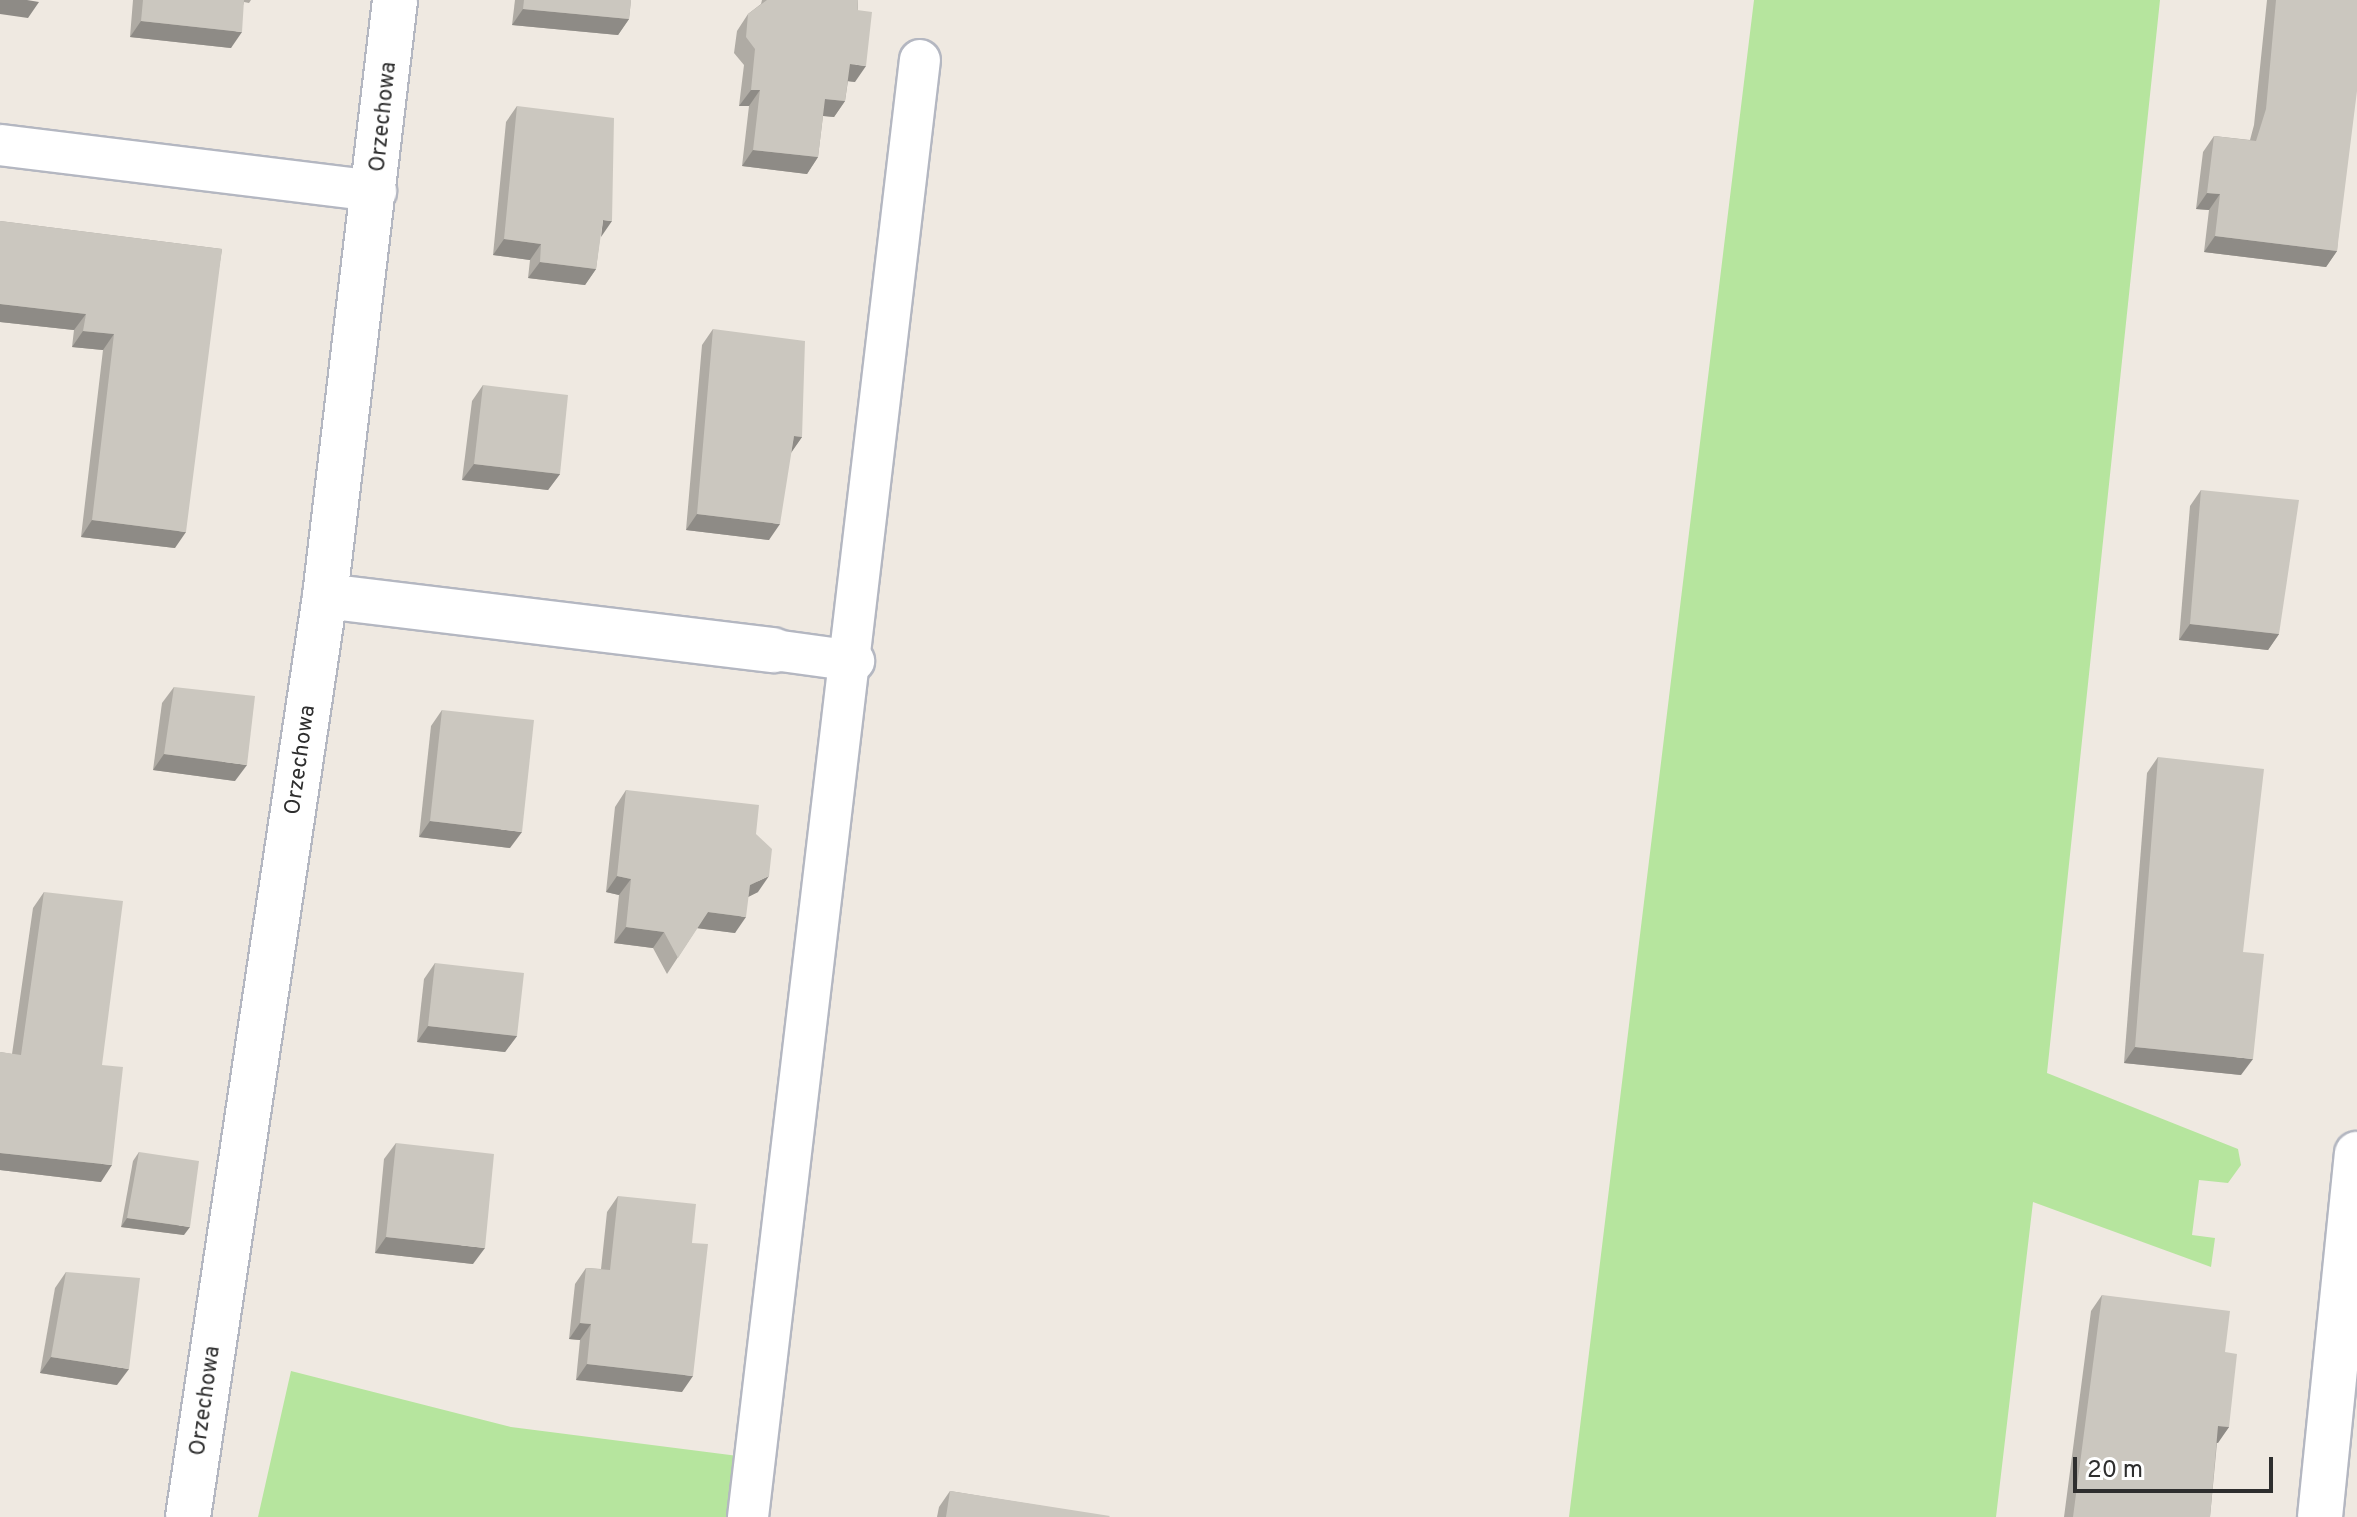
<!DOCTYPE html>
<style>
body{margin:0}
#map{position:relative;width:2357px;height:1517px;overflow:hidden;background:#efe9e1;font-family:Overpass,sans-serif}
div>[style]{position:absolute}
.green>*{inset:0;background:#b6e59e}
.roads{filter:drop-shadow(2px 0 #b4b7c1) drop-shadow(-2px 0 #b4b7c1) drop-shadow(0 2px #b4b7c1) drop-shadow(0 -2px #b4b7c1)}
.lane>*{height:40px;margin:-20px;padding:0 20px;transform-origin:20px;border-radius:20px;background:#fff}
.street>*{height:44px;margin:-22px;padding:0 22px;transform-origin:22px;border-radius:22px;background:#fff}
.wall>*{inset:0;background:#afaba4}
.shaded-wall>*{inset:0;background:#8e8b86}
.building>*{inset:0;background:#cbc7bf}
span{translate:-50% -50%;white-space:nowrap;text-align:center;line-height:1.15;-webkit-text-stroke:6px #fff;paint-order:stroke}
.street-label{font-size:22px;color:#2e2e2e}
.scale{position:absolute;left:2073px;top:1457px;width:200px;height:36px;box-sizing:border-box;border:4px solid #2e2e2e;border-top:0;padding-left:10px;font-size:24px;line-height:28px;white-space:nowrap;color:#2e2e2e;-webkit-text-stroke:6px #fff;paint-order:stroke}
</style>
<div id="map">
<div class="green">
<i style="clip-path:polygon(1754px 0,2160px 0,2047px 1073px,2238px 1149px,2241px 1165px,2228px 1183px,2199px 1180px,2192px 1235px,2215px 1238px,2211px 1267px,2033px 1202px,1996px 1517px,1569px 1517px)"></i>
<i style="clip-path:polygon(291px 1371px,511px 1427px,738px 1456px,731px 1517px,258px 1517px)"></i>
</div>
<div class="roads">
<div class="lane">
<i style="left:0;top:145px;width:379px;rotate:7deg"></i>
<i style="left:774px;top:650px;width:81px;rotate:7.8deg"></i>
<i style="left:748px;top:1517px;width:1467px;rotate:-83.27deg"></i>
</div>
<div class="street">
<i style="left:325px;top:596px;width:452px;rotate:6.9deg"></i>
<i style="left:188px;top:1517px;width:931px;rotate:-81.54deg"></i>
<i style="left:325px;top:596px;width:600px;rotate:-83.3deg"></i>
<i style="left:2320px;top:1517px;width:365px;rotate:-84.2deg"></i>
</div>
</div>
<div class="wall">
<i style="clip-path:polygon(133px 0,251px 0,249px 3px,244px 2px,231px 48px,130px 37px)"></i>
<i style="clip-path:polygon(515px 0,631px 0,629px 19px,618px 35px,512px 25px)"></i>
<i style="clip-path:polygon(762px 0,858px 0,855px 82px,848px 81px,845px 101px,834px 117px,823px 116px,818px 157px,807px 174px,742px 166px,749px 106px,739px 106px,744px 65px,734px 53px,737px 31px,748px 14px,761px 4px)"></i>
<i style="clip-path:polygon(2267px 0,2357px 0,2337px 251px,2326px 267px,2204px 252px,2209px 210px,2196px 209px,2203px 152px,2214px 136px,2250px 140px,2254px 125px)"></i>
<i style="clip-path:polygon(517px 106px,600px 237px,596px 269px,585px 285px,528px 278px,530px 260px,493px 255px,506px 122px)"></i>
<i style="clip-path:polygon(0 221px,222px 249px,175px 548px,81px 537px,103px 350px,72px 347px,74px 330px,0 322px)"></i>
<i style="clip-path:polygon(713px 329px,802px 437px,791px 452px,769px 540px,686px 530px,702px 345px)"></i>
<i style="clip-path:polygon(483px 385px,560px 474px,548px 490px,462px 480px,472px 401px)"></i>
<i style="clip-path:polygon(2201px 490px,2279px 634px,2268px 650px,2179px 640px,2190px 506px)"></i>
<i style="clip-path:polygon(174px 687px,235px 781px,153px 770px,162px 703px)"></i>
<i style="clip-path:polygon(442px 710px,510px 848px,419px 837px,431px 726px)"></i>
<i style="clip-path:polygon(2158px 757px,2241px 1075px,2124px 1063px,2147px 773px)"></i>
<i style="clip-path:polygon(626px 790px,756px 834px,758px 892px,748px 897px,735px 933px,697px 928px,667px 974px,653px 948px,614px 943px,619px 895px,606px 892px,615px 807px)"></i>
<i style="clip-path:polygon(44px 892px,102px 1065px,101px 1182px,0 1170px,0 1052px,12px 1054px,33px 908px)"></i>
<i style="clip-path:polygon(435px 963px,517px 1036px,505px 1052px,417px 1042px,424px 979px)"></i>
<i style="clip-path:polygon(396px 1143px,473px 1264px,375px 1253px,384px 1159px)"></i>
<i style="clip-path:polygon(139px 1152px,184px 1235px,121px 1227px,133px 1161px)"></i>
<i style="clip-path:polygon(618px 1196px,692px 1243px,682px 1392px,576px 1380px,580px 1340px,569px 1339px,575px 1284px,586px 1268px,601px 1269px,607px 1212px)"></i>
<i style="clip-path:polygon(66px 1272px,117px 1385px,40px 1373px,55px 1288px)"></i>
<i style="clip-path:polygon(2102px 1295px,2225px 1352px,2229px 1427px,2217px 1443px,2210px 1517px,2064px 1517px,2091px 1311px)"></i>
<i style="clip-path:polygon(950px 1491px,1109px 1517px,937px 1517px,939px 1507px)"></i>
</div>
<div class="shaded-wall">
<i style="clip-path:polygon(0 0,27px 0,39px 2px,28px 18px,0 14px)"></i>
<i style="clip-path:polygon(523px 9px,629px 19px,618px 35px,512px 25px)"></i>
<i style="clip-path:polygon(141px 21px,242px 32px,231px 48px,130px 37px)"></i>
<i style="clip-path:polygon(850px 64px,866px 66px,855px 82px,838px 80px)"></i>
<i style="clip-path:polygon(751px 90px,760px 90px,749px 106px,739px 106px)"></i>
<i style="clip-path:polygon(825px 99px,845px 101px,834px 117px,814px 115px)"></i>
<i style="clip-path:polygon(753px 150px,818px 157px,807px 174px,742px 166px)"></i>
<i style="clip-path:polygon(2207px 193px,2220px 194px,2209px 210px,2196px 209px)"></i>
<i style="clip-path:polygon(603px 220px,612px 221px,601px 237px)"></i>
<i style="clip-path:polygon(2215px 236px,2337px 251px,2326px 267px,2204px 252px)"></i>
<i style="clip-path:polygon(504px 239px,541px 244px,530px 260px,493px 255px)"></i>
<i style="clip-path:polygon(540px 262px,596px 269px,585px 285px,528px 278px)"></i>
<i style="clip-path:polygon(0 304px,86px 314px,74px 330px,0 322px)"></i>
<i style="clip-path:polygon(83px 331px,114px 334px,103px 350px,72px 347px)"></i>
<i style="clip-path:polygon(794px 436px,802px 437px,791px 453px)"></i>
<i style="clip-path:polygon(474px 464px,560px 474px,548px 490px,462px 480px)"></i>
<i style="clip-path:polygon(697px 514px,780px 524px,769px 540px,686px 530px)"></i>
<i style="clip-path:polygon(92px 520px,186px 532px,175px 548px,81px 537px)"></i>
<i style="clip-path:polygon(2190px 624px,2279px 634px,2268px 650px,2179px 640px)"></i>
<i style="clip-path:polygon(164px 754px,247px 765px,235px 781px,153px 770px)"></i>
<i style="clip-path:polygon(430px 821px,522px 832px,510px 848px,419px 837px)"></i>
<i style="clip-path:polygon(617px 876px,631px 879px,619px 895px,606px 892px)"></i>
<i style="clip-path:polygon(769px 876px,758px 892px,738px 902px,750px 885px)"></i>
<i style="clip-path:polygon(708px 912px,746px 917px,735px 933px,696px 928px)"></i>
<i style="clip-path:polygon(626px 927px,664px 932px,653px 948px,614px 943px)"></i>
<i style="clip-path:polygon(428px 1026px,517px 1036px,505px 1052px,417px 1042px)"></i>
<i style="clip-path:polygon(2135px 1047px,2253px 1059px,2241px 1075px,2124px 1063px)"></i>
<i style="clip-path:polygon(0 1153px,112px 1165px,101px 1182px,0 1170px)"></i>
<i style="clip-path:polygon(127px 1218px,190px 1227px,184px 1235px,121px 1227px)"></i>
<i style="clip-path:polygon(386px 1237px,485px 1248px,473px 1264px,375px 1253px)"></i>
<i style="clip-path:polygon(580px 1323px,591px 1324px,580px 1340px,569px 1339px)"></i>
<i style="clip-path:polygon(51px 1357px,129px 1369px,117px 1385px,40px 1373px)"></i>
<i style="clip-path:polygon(587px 1364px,693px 1376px,682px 1392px,576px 1380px)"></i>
<i style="clip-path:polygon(2218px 1426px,2229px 1427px,2218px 1443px,2207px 1442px)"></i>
</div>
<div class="building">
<i style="clip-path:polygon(143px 0,244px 0,242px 32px,141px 21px)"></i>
<i style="clip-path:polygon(524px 0,631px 0,629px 19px,523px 9px)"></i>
<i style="clip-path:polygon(767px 0,858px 0,857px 10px,872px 12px,866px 66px,850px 64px,845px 101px,825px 99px,818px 157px,753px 150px,760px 90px,751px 90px,755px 49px,746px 37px,748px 14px)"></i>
<i style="clip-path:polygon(2276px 0,2357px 0,2357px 91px,2337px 251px,2215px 236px,2220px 194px,2207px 193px,2214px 136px,2256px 141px,2266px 109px)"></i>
<i style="clip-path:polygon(517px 106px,614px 118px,612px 221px,603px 220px,596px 269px,540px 262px,541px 244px,504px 239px)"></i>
<i style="clip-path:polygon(0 221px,222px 249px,186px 532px,92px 520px,114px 334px,83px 331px,86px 314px,0 304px)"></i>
<i style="clip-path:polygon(713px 329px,805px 341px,802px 437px,794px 436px,780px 524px,697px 514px)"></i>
<i style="clip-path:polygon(483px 385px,568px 395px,560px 474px,474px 464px)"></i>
<i style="clip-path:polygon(2201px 490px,2299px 500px,2279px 634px,2190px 624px)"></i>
<i style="clip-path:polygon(174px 687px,255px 696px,247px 765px,164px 754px)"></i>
<i style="clip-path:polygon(442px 710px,534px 720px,522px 832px,430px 821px)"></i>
<i style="clip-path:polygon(2158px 757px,2264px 769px,2243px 952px,2264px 954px,2253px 1059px,2135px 1047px)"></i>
<i style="clip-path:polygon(626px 790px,759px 805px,756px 834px,772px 849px,769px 876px,750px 885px,746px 917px,708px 912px,678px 958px,664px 932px,626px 927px,631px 879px,617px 876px)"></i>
<i style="clip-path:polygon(44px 892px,123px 901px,102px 1065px,123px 1067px,112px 1165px,0 1153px,0 1052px,21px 1055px)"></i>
<i style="clip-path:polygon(435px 963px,524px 973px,517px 1036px,428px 1026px)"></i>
<i style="clip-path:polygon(396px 1143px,494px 1154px,485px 1248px,386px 1237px)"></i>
<i style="clip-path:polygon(139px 1152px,199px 1161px,190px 1227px,127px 1218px)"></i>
<i style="clip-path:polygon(618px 1196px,696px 1204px,692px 1243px,708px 1244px,693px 1376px,587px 1364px,591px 1324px,580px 1323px,586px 1268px,610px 1270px)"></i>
<i style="clip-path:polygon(66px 1272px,140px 1278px,129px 1369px,51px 1357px)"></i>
<i style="clip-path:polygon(2102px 1295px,2230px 1311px,2225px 1352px,2237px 1354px,2229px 1427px,2218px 1426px,2210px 1517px,2073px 1517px)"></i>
<i style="clip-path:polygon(950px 1491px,1110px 1516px,1109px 1517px,946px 1517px)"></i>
</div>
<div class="street-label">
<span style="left:384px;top:117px;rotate:-84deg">Orzechowa</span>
<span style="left:301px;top:760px;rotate:-82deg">Orzechowa</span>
<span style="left:206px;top:1401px;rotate:-82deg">Orzechowa</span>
</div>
<div class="scale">20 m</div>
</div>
